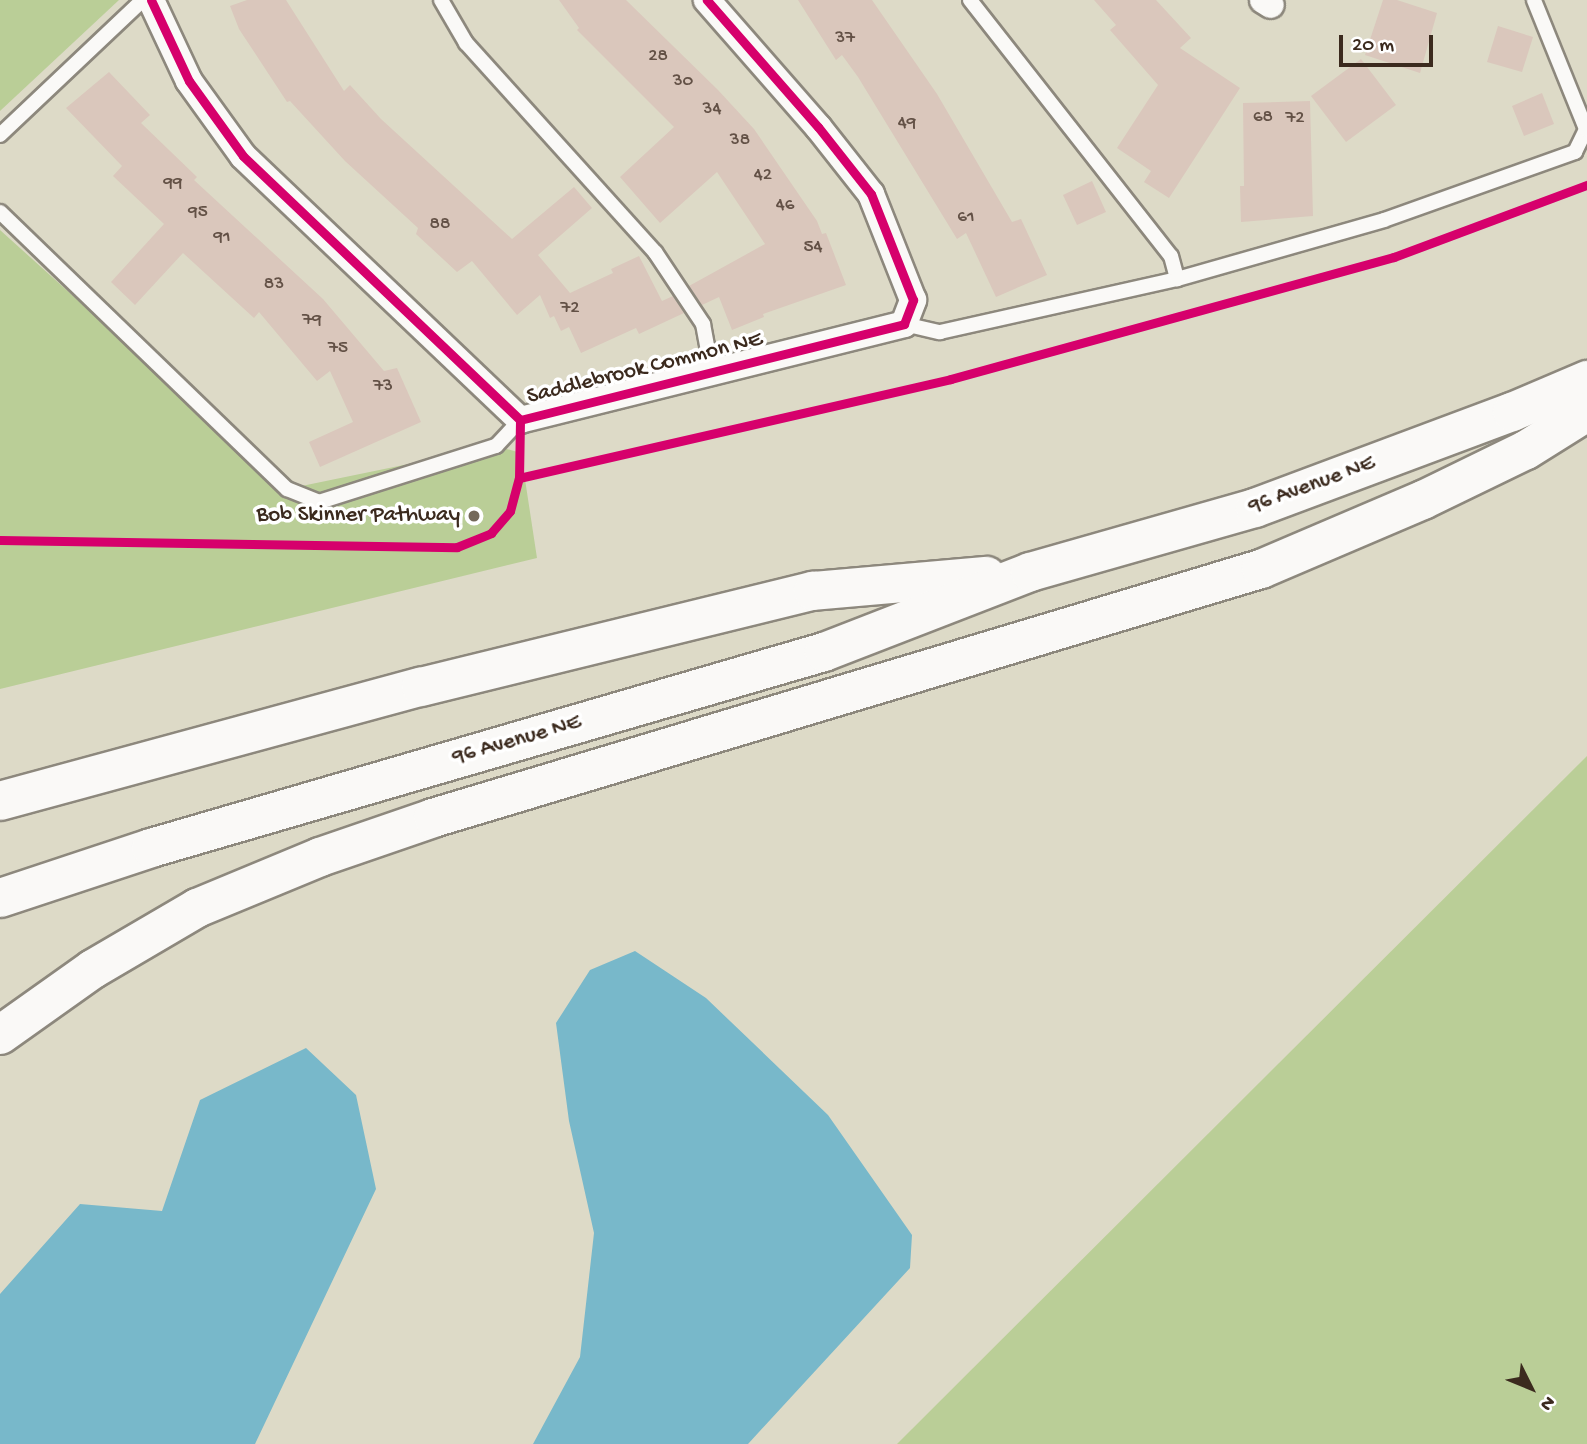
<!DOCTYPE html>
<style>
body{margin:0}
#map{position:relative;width:1587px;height:1444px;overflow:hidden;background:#dddac7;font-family:"Gochi Hand",sans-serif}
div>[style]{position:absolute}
.green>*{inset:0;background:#bace97}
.water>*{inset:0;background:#78b8ca}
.building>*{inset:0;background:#dac7bc}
.roads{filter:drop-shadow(2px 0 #8d887d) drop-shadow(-2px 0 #8d887d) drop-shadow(0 2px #8d887d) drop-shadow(0 -2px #8d887d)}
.lane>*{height:14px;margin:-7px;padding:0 7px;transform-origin:7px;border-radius:7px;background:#faf9f7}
.street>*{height:26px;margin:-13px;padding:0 13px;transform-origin:13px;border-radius:13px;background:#faf9f7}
.primary>*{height:38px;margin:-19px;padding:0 19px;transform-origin:19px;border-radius:19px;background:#faf9f7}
.highway>*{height:38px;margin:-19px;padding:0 19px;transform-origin:19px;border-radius:19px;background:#faf9f7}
.cycleway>*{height:9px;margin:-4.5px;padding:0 4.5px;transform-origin:4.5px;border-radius:4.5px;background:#d6006c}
.dots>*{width:19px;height:19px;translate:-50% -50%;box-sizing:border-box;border:4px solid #fff;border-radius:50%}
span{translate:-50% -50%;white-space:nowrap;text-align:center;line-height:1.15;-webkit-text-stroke:7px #fff;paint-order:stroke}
.number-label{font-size:19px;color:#635146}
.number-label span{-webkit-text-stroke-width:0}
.street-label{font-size:23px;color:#3b2a1e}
.poi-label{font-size:23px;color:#3b2a1e}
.right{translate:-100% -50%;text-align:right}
.north{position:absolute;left:1496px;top:1353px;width:70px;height:70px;-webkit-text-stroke:5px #fff;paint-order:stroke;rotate:133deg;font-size:19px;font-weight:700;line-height:28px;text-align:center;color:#3b2a1e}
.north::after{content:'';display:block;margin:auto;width:24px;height:32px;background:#3b2a1e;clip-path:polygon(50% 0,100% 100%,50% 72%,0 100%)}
.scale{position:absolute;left:1339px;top:35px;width:94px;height:32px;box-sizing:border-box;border:4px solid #3b2a1e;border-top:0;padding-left:9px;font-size:21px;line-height:24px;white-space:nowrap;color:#3b2a1e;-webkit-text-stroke:5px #fff;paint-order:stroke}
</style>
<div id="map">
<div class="green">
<i style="clip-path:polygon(0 0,119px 0,0 111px)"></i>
<i style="clip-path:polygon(0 230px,287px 489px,496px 446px,521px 453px,537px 558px,0 689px)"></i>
<i style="clip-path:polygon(1587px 756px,1587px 1444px,897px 1444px)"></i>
</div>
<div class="water">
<i style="clip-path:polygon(635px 951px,706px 998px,828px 1115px,912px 1235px,910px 1268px,748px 1444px,533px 1444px,580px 1357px,594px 1233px,569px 1121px,556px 1023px,590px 970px)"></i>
<i style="clip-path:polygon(306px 1048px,356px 1095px,376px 1189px,255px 1444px,0 1444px,0 1294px,80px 1204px,162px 1211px,200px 1100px)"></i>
</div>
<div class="building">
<i style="clip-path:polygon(247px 0,286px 0,344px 91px,350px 85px,381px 119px,512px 239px,574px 187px,592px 208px,538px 255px,570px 293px,613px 273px,611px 269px,639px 256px,662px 301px,673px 296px,684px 313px,639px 334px,636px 328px,581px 353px,569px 327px,561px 331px,554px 316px,550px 318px,540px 295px,517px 315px,472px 261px,457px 272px,416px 234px,418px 228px,345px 161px,290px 101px,287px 102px,239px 29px,230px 6px)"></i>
<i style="clip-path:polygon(559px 0,626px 0,718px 90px,754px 129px,817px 221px,822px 234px,826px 233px,846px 285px,763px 314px,764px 317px,732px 330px,719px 297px,702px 305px,689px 286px,765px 244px,717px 172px,660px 223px,620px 177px,674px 127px,577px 30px,579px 28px)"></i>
<i style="clip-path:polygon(798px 0,872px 0,937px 94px,1012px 222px,1021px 219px,1047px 275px,996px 297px,966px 233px,957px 239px,858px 77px,842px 55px,836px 60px)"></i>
<i style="clip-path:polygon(1094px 0,1156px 0,1191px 38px,1180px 48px,1240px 88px,1169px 198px,1144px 182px,1151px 171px,1117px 148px,1158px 85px,1110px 30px,1116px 25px)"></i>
<i style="clip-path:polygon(1383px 0,1397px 0,1437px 13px,1420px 73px,1365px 55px)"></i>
<i style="clip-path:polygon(1498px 26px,1533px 37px,1522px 72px,1487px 62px)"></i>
<i style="clip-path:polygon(1361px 59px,1396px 105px,1346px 142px,1311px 96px)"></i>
<i style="clip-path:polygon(109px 72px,150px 115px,141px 123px,197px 177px,194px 180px,323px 299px,384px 371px,397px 368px,421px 422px,320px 467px,309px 442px,353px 422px,330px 371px,317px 381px,259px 312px,254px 318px,183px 253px,135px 305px,111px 282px,164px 224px,113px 176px,122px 166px,66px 108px)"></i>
<i style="clip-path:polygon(1542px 93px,1554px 124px,1524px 136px,1512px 106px)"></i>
<i style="clip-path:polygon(1310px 101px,1313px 216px,1241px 222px,1240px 186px,1244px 186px,1243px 103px)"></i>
<i style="clip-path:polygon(1092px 181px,1106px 212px,1077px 225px,1063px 195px)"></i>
</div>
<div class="roads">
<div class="lane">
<i style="left:441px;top:0;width:50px;rotate:59.8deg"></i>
<i style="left:466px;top:43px;width:282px;rotate:47.9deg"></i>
<i style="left:655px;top:252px;width:87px;rotate:56.3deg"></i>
<i style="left:703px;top:324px;width:49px;rotate:79.4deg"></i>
<i style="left:970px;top:0;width:325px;rotate:51.9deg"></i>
<i style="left:1171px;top:256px;width:24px;rotate:75deg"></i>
<i style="left:0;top:135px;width:197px;rotate:-43.4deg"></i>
<i style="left:0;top:212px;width:399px;rotate:44deg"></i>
<i style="left:287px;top:489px;width:35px;rotate:22deg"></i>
<i style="left:319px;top:502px;width:186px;rotate:-17.6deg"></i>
<i style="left:496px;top:446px;width:35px;rotate:-47deg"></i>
<i style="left:904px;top:324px;width:37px;rotate:13deg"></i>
<i style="left:940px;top:332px;width:243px;rotate:-12.6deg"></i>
<i style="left:1177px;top:279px;width:215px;rotate:-15.9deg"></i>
<i style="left:1384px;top:220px;width:203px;rotate:-19.6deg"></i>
<i style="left:1575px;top:152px;width:25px;rotate:-64deg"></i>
<i style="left:1586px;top:129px;width:139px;rotate:-112deg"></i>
</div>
<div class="street">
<i style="left:151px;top:0;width:89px;rotate:64.9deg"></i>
<i style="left:189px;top:81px;width:92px;rotate:54.2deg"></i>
<i style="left:243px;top:156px;width:383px;rotate:43.6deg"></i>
<i style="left:520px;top:420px;width:396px;rotate:-14deg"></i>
<i style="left:904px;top:324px;width:26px;rotate:-69deg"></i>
<i style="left:913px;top:300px;width:114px;rotate:-111.6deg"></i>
<i style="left:871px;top:194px;width:85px;rotate:-128.3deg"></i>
<i style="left:818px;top:127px;width:169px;rotate:-131.2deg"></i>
<i style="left:1263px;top:0;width:9px;rotate:32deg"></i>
</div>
<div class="primary">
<i style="left:0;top:801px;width:436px;rotate:-15.2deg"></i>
<i style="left:421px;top:687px;width:404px;rotate:-13.8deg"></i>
<i style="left:813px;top:591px;width:174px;rotate:-5deg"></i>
<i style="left:0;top:898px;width:159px;rotate:-18.3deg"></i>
<i style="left:151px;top:848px;width:701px;rotate:-16.24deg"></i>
<i style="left:824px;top:652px;width:221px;rotate:-21.2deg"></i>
<i style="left:1030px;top:572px;width:234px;rotate:-15.9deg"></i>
<i style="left:1255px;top:508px;width:274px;rotate:-20.5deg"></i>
<i style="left:1512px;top:412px;width:82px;rotate:-23.1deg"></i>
</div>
<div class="highway">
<i style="left:0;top:1035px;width:114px;rotate:-35.4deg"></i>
<i style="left:93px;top:969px;width:121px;rotate:-30.4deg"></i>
<i style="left:197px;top:908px;width:133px;rotate:-22.5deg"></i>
<i style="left:320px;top:857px;width:120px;rotate:-19deg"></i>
<i style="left:433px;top:818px;width:865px;rotate:-16.74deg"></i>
<i style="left:1261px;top:569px;width:176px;rotate:-23.1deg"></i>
<i style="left:1423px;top:500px;width:114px;rotate:-25.9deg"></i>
<i style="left:1526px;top:450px;width:72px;rotate:-31.9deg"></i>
</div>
</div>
<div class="cycleway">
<i style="left:151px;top:0;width:89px;rotate:64.9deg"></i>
<i style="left:189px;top:81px;width:92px;rotate:54.2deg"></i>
<i style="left:243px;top:156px;width:383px;rotate:43.6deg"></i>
<i style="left:520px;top:420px;width:396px;rotate:-14deg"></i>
<i style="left:904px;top:324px;width:26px;rotate:-69deg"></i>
<i style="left:913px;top:300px;width:114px;rotate:-111.6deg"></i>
<i style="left:871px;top:194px;width:85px;rotate:-128.3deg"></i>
<i style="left:818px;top:127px;width:169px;rotate:-131.2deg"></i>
<i style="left:519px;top:478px;width:443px;rotate:-12.9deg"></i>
<i style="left:951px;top:379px;width:459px;rotate:-15.4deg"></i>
<i style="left:1394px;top:257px;width:206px;rotate:-20.5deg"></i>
<i style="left:0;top:540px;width:457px;rotate:0.9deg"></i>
<i style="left:457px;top:547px;width:37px;rotate:-22deg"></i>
<i style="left:491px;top:533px;width:29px;rotate:-49deg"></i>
<i style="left:510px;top:511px;width:34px;rotate:-75deg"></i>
<i style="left:519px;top:478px;width:58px;rotate:-89deg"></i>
</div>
<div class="dots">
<i style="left:474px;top:516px;background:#746859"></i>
</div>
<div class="number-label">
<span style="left:845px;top:39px">37</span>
<span style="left:658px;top:57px">28</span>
<span style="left:683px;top:82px">30</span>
<span style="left:712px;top:110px">34</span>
<span style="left:1263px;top:118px">68</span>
<span style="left:1295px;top:119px">72</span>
<span style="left:907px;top:124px">49</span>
<span style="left:740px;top:141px">38</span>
<span style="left:763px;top:176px">42</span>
<span style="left:173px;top:184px">99</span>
<span style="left:785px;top:206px">46</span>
<span style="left:198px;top:213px">95</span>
<span style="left:966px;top:218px">61</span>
<span style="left:440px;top:225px">88</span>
<span style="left:222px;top:238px">91</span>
<span style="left:813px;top:248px">54</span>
<span style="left:274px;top:285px">83</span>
<span style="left:570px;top:309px">72</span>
<span style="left:312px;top:321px">79</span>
<span style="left:338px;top:349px">75</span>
<span style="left:383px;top:387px">73</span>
</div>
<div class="street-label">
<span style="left:645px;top:369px;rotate:-14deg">Saddlebrook Common NE</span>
<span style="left:1312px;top:486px;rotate:-20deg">96 Avenue NE</span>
<span style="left:517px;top:741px;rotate:-16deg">96 Avenue NE</span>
</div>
<div class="poi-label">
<span class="right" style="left:460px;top:516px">Bob Skinner Pathway</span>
</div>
<div class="north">N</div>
<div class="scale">20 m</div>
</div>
